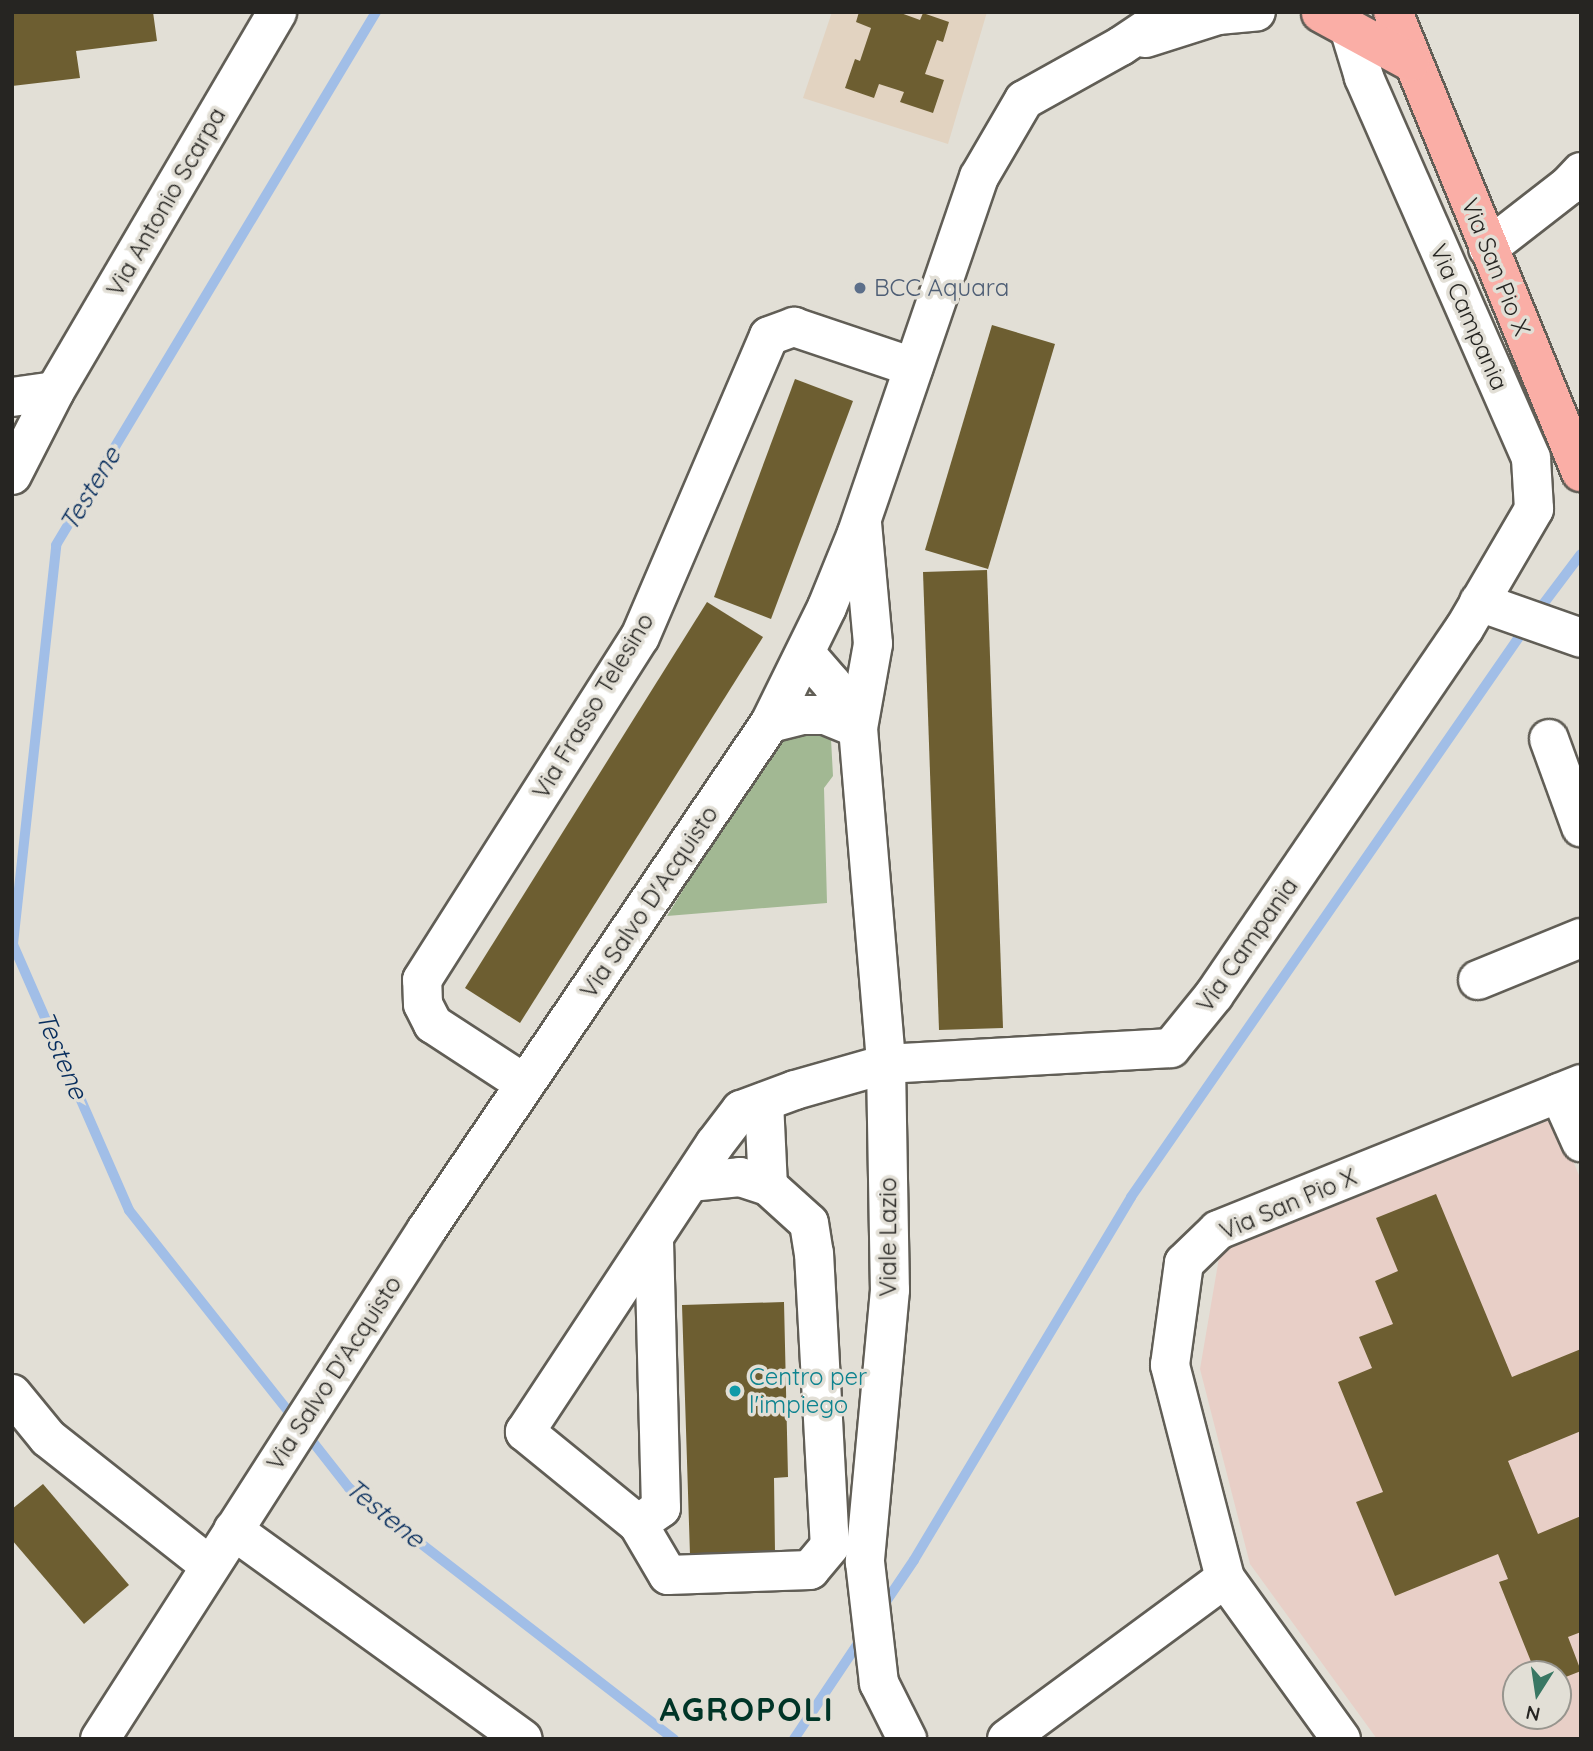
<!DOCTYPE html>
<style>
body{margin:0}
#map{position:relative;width:1593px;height:1751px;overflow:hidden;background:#e2dfd6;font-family:Quicksand,sans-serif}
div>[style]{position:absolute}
.education>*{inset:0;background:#e8cfc7}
.medical>*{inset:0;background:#e2d3c1}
.green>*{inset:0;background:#a2b893}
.stream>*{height:10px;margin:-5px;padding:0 5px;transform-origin:5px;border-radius:5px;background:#a1bee7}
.building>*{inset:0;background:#6d5e31}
.roads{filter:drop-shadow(2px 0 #615e56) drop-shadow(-2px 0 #615e56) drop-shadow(0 2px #615e56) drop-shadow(0 -2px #615e56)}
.minor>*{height:38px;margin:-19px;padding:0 19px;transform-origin:19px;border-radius:19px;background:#fff}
.major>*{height:38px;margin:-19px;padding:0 19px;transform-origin:19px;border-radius:19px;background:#faaea6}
.dots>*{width:19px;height:19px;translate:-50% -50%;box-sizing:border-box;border:4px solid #e2dfd6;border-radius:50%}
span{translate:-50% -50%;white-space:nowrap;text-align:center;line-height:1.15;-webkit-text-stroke:7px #e2dfd6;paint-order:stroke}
.street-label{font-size:24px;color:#262522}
.service-label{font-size:24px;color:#4e5e75}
.left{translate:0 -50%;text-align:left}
.culture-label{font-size:24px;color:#0d838f}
.water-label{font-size:26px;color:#072d5d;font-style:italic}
.district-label{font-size:32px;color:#003527;font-weight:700;letter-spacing:2px}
.frame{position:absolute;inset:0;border:14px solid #262522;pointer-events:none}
.north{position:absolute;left:1502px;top:1660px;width:70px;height:70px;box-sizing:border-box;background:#e2dfd6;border:2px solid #97958e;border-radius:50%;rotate:192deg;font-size:19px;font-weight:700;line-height:28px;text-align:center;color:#262522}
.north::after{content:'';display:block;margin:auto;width:24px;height:32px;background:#397763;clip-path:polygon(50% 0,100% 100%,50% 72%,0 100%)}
</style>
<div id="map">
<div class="education">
<i style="clip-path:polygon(evenodd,1555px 1118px,1581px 1180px,1581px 1739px,1377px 1739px,1250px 1564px,1200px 1369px,1220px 1252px,1555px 1118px,1516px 1674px,1558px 1674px,1558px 1716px,1516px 1716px,1516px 1674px)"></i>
</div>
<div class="medical">
<i style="clip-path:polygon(832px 12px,987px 12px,948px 144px,803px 98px)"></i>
</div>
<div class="green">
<i style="clip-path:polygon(801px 731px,831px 739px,833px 776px,824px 788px,827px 903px,667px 916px,777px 737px)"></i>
</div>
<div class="stream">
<i style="left:1535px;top:615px;width:76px;rotate:-53deg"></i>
<i style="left:296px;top:1421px;width:269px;rotate:-128.4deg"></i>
<i style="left:129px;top:1210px;width:290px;rotate:-113.6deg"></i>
<i style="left:13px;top:944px;width:401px;rotate:-83.8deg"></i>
<i style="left:56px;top:545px;width:622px;rotate:-59.02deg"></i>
<i style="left:305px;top:1432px;width:71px;rotate:51.8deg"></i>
<i style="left:349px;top:1488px;width:411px;rotate:37.7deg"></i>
<i style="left:881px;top:1609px;width:59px;rotate:-56deg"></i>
<i style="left:914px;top:1560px;width:423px;rotate:-59.1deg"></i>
<i style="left:1131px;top:1197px;width:693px;rotate:-55.28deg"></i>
<i style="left:794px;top:1739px;width:120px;rotate:-56.2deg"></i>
</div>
<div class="building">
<i style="clip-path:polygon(12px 12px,153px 12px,157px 41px,76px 51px,80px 78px,12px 86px)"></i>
<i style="clip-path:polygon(859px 12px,898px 12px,920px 20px,923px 13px,949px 22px,943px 42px,937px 40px,925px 74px,944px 80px,933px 113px,900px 102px,904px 92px,879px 84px,874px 98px,845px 88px,855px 59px,860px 61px,871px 28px,856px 22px)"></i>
<i style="clip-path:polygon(992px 325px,1055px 344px,988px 569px,925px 550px)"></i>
<i style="clip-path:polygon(795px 379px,853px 401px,771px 619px,714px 597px)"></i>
<i style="clip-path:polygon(987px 570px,1003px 1028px,939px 1030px,923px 572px)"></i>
<i style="clip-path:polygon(707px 602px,763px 637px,520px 1023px,465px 988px)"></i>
<i style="clip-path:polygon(1436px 1194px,1512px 1377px,1581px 1349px,1581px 1431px,1508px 1461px,1538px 1534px,1581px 1516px,1581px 1632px,1568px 1637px,1581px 1671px,1558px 1680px,1558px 1674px,1536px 1674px,1499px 1582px,1508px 1579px,1498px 1554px,1395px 1596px,1356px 1502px,1383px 1492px,1338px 1382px,1372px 1368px,1359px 1337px,1393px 1324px,1375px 1281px,1398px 1271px,1376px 1218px)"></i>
<i style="clip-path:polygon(784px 1302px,788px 1477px,774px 1478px,775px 1552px,690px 1555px,682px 1305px)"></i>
<i style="clip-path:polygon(43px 1484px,129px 1585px,84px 1624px,12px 1540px,12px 1509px)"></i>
</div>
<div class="roads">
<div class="minor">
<i style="left:1146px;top:38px;width:76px;rotate:-17.7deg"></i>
<i style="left:1218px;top:15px;width:38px;rotate:-5deg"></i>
<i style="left:1488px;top:248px;width:101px;rotate:-37.8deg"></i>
<i style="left:1568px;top:186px;width:19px;rotate:-47deg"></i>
<i style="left:12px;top:397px;width:43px;rotate:-7.9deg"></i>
<i style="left:12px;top:475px;width:94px;rotate:-62.9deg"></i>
<i style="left:55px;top:391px;width:439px;rotate:-59.6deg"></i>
<i style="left:862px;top:523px;width:121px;rotate:84.8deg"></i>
<i style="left:873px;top:644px;width:85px;rotate:100.1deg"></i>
<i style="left:858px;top:728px;width:337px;rotate:85.2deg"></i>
<i style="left:886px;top:1064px;width:226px;rotate:89deg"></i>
<i style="left:890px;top:1290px;width:273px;rotate:95.3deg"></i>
<i style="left:865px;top:1562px;width:122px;rotate:83.4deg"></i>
<i style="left:879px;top:1683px;width:63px;rotate:63.4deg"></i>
<i style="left:1479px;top:602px;width:108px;rotate:19.4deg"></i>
<i style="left:806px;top:654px;width:40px;rotate:49deg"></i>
<i style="left:832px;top:684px;width:51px;rotate:59.4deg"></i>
<i style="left:770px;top:723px;width:32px;rotate:-14deg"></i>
<i style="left:801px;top:715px;width:24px"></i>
<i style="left:825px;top:715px;width:35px;rotate:22deg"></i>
<i style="left:1549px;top:739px;width:94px;rotate:70deg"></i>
<i style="left:1478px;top:980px;width:111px;rotate:-22.2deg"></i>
<i style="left:525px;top:1084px;width:110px;rotate:-146.9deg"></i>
<i style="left:433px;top:1024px;width:22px;rotate:-117deg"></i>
<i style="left:423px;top:1004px;width:24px;rotate:-92deg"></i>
<i style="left:422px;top:980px;width:406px;rotate:-57.6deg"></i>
<i style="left:640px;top:637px;width:327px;rotate:-66.8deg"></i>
<i style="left:769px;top:336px;width:27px;rotate:-20deg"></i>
<i style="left:794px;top:327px;width:126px;rotate:18.6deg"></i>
<i style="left:1559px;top:1093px;width:54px;rotate:65.8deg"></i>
<i style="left:764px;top:1102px;width:84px;rotate:87.3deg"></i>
<i style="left:690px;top:1182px;width:50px;rotate:-5.7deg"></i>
<i style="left:740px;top:1177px;width:29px;rotate:18deg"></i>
<i style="left:768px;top:1186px;width:55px;rotate:42.1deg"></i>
<i style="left:809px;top:1223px;width:30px;rotate:81deg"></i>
<i style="left:814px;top:1253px;width:293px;rotate:86.9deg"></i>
<i style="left:830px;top:1546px;width:31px;rotate:130deg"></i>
<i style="left:810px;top:1570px;width:142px;rotate:178deg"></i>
<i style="left:668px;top:1575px;width:59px;rotate:-120.5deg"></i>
<i style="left:638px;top:1524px;width:146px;rotate:-140.8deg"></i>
<i style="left:525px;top:1432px;width:345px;rotate:-56.6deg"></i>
<i style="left:715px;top:1144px;width:43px;rotate:-52.6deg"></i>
<i style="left:741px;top:1110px;width:58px;rotate:-20.3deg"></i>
<i style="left:795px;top:1090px;width:95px;rotate:-15.9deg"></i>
<i style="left:886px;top:1064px;width:285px;rotate:-3.2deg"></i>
<i style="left:1171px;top:1048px;width:68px;rotate:-50.9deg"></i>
<i style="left:1214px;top:995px;width:443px;rotate:-55.7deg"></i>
<i style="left:1464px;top:629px;width:139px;rotate:-59.7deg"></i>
<i style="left:1534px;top:509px;width:51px;rotate:-93.4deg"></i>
<i style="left:1531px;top:458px;width:416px;rotate:-113.7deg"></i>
<i style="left:1364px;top:77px;width:51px;rotate:-107deg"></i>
<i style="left:12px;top:1394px;width:57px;rotate:50.7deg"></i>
<i style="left:48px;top:1438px;width:206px;rotate:38.3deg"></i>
<i style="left:638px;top:1524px;width:28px;rotate:-35deg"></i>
<i style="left:661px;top:1508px;width:271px;rotate:-91.5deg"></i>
<i style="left:233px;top:1530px;width:357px;rotate:35.8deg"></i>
<i style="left:100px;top:1739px;width:606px;rotate:-57.33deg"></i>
<i style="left:427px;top:1229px;width:611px;rotate:-55.87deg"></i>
<i style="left:770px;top:723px;width:129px;rotate:-63.8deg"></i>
<i style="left:827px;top:607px;width:80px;rotate:-67.9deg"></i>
<i style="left:857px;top:533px;width:376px;rotate:-71.1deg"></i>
<i style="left:979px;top:177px;width:89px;rotate:-59.7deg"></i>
<i style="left:1024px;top:100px;width:111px;rotate:-29.1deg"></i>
<i style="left:1121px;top:46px;width:61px;rotate:-33.7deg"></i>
<i style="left:1007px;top:1739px;width:271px;rotate:-36.4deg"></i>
<i style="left:1341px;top:1739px;width:198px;rotate:-125.8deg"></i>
<i style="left:1225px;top:1578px;width:220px;rotate:-104.5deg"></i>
<i style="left:1170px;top:1365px;width:103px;rotate:-82.2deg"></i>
<i style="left:1184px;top:1263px;width:47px;rotate:-44.1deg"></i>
<i style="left:1218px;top:1230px;width:391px;rotate:-21.9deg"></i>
</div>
<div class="major">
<i style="left:1393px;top:12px;width:497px;rotate:67.8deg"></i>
<i style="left:1321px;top:13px;width:102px;rotate:28.6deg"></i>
</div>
</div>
<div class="dots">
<i style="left:860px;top:288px;background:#5c6f8a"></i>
<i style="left:735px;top:1391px;background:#0f9aa8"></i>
</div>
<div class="street-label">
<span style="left:166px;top:202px;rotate:-60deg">Via Antonio Scarpa</span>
<span style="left:1496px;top:267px;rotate:68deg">Via San Pio X</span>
<span style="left:1469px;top:317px;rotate:66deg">Via Campania</span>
<span style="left:593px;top:706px;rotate:-59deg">Via Frasso Telesino</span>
<span style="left:649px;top:902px;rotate:-56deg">Via Salvo D'Acquisto</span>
<span style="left:1247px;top:945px;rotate:-55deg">Via Campania</span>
<span style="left:1288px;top:1204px;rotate:-23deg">Via San Pio X</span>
<span style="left:888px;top:1237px;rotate:-90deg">Viale Lazio</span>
<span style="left:334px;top:1373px;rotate:-57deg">Via Salvo D'Acquisto</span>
</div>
<div class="service-label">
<span class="left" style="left:874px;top:288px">BCC Aquara</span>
</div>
<div class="culture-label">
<span class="left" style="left:749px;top:1391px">Centro per<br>l'impiego</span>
</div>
<div class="water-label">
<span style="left:90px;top:489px;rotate:-59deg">Testene</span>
<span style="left:62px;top:1055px;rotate:67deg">Testene</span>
<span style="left:385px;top:1513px;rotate:39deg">Testene</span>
</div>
<div class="district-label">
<span style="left:747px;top:1709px">AGROPOLI</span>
</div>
<div class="frame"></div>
<div class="north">N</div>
</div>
